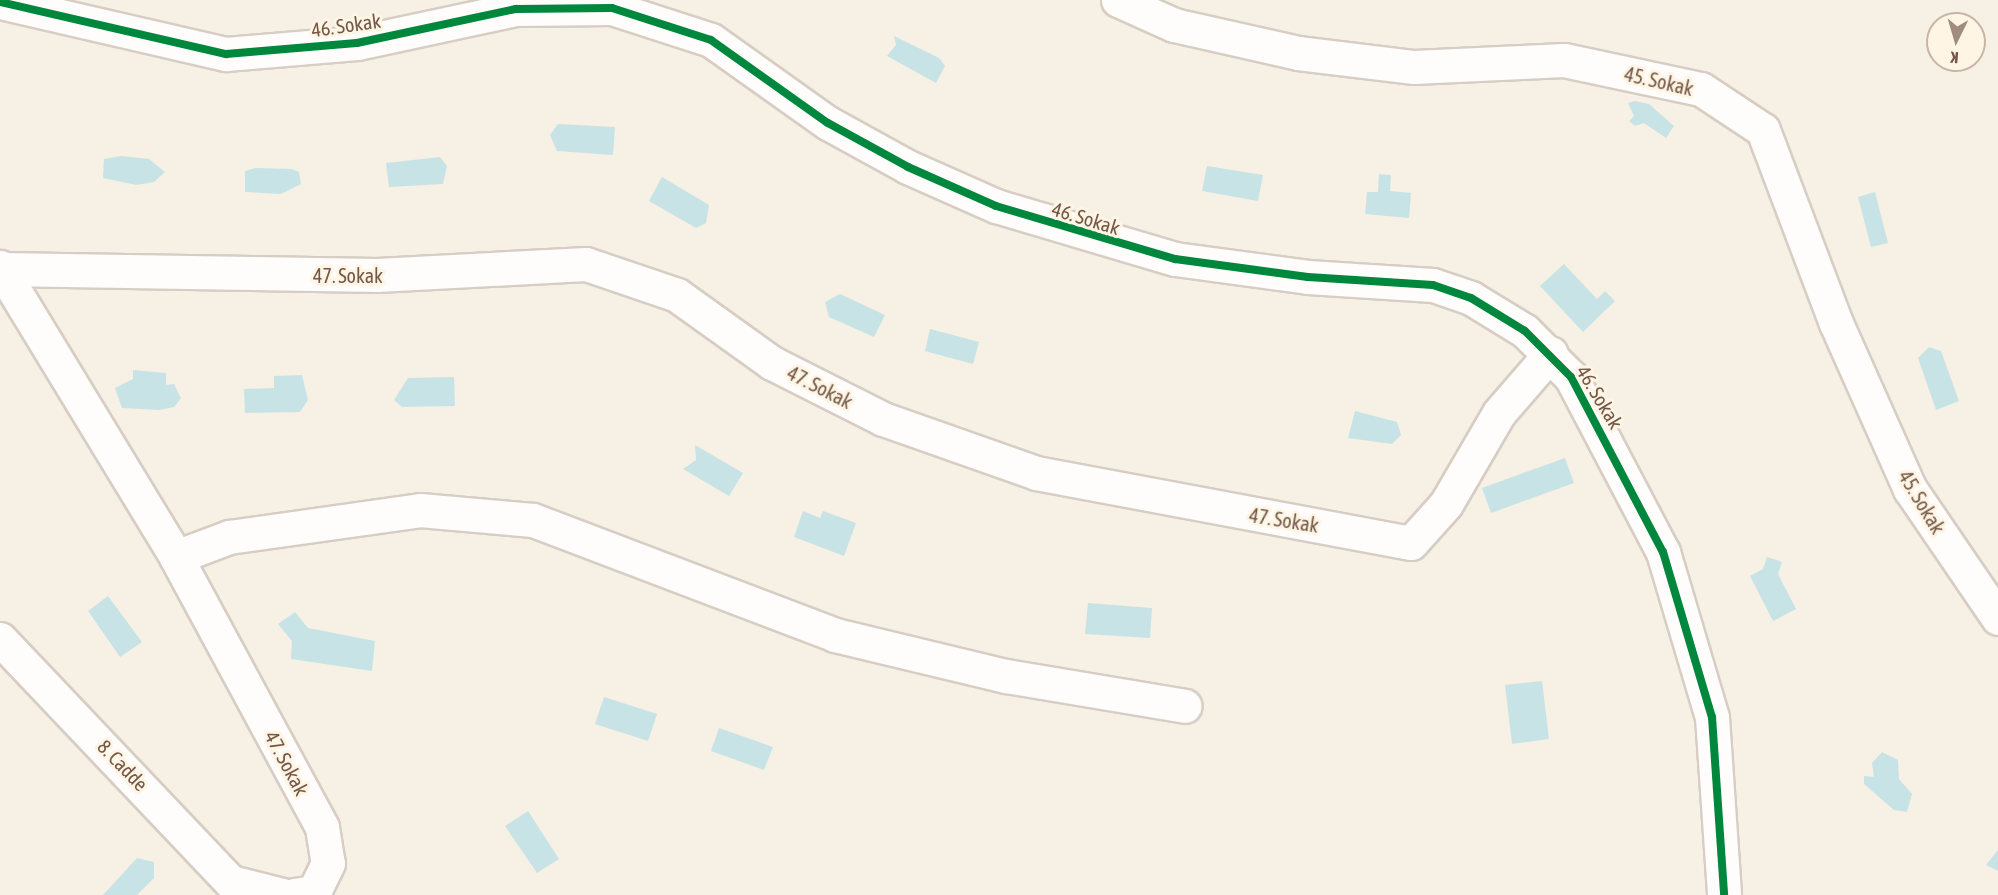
<!DOCTYPE html>
<style>
body{margin:0}
#map{position:relative;width:1998px;height:895px;overflow:hidden;background:#f6f0e5;font-family:"Asap Condensed",sans-serif}
div>[style]{position:absolute}
.water>*{inset:0;background:#c8e3e6}
.roads{filter:drop-shadow(2px 0 #d7cdc4) drop-shadow(-2px 0 #d7cdc4) drop-shadow(0 2px #d7cdc4) drop-shadow(0 -2px #d7cdc4)}
.street>*{height:33px;margin:-16.5px;padding:0 16.5px;transform-origin:16.5px;border-radius:16.5px;background:#fefdfb}
.cycleway>*{height:8px;margin:-4px;padding:0 4px;transform-origin:4px;border-radius:4px;background:#00873e}
span{translate:-50% -50%;white-space:nowrap;text-align:center;line-height:1.15;-webkit-text-stroke:6px #fff5e5;paint-order:stroke}
.street-label{font-size:20px;color:#735747}
.north{position:absolute;left:1926px;top:12px;width:60px;height:60px;box-sizing:border-box;background:#fff5e5;border:2px solid #c7b6a6;border-radius:50%;rotate:185deg;font-size:16px;font-weight:700;line-height:24px;text-align:center;color:#735747}
.north::after{content:'';display:block;margin:auto;width:21px;height:27px;background:#a18d7e;clip-path:polygon(50% 0,100% 100%,50% 72%,0 100%)}
</style>
<div id="map">
<div class="water">
<i style="clip-path:polygon(894px 36px,939px 58px,945px 66px,936px 83px,887px 56px,896px 45px)"></i>
<i style="clip-path:polygon(1635px 101px,1649px 104px,1674px 126px,1666px 138px,1644px 123px,1635px 126px,1629px 121px,1634px 116px,1628px 103px)"></i>
<i style="clip-path:polygon(558px 124px,615px 127px,613px 155px,557px 151px,550px 135px)"></i>
<i style="clip-path:polygon(121px 156px,149px 159px,165px 172px,154px 182px,136px 185px,103px 178px,104px 159px)"></i>
<i style="clip-path:polygon(440px 157px,447px 166px,443px 184px,389px 187px,386px 163px)"></i>
<i style="clip-path:polygon(1207px 166px,1263px 175px,1258px 201px,1202px 191px)"></i>
<i style="clip-path:polygon(255px 168px,292px 169px,299px 172px,301px 184px,281px 194px,245px 192px,245px 171px)"></i>
<i style="clip-path:polygon(1379px 174px,1391px 175px,1390px 191px,1411px 193px,1409px 218px,1365px 214px,1367px 192px,1378px 192px)"></i>
<i style="clip-path:polygon(662px 177px,709px 205px,706px 223px,696px 228px,649px 201px)"></i>
<i style="clip-path:polygon(1875px 192px,1888px 243px,1871px 247px,1858px 197px)"></i>
<i style="clip-path:polygon(1564px 264px,1597px 299px,1605px 291px,1615px 301px,1583px 332px,1540px 286px)"></i>
<i style="clip-path:polygon(840px 294px,885px 315px,874px 337px,829px 317px,825px 302px)"></i>
<i style="clip-path:polygon(930px 329px,979px 342px,973px 364px,925px 351px)"></i>
<i style="clip-path:polygon(1929px 347px,1941px 351px,1959px 401px,1936px 410px,1918px 358px)"></i>
<i style="clip-path:polygon(133px 370px,166px 373px,166px 385px,174px 384px,181px 398px,174px 407px,160px 410px,122px 408px,115px 388px,133px 379px)"></i>
<i style="clip-path:polygon(302px 375px,308px 400px,300px 412px,245px 413px,244px 389px,274px 388px,274px 376px)"></i>
<i style="clip-path:polygon(454px 377px,455px 406px,402px 407px,394px 400px,408px 378px)"></i>
<i style="clip-path:polygon(1355px 411px,1397px 422px,1401px 435px,1392px 444px,1348px 438px)"></i>
<i style="clip-path:polygon(695px 445px,743px 473px,729px 496px,683px 469px,696px 460px)"></i>
<i style="clip-path:polygon(1565px 458px,1574px 483px,1491px 513px,1482px 488px)"></i>
<i style="clip-path:polygon(803px 511px,820px 518px,823px 511px,856px 523px,844px 556px,794px 537px)"></i>
<i style="clip-path:polygon(1767px 557px,1782px 562px,1778px 574px,1796px 609px,1773px 621px,1750px 576px,1763px 569px)"></i>
<i style="clip-path:polygon(108px 596px,142px 642px,120px 657px,88px 611px)"></i>
<i style="clip-path:polygon(1088px 603px,1152px 608px,1150px 638px,1085px 634px)"></i>
<i style="clip-path:polygon(295px 612px,308px 628px,375px 641px,372px 671px,291px 659px,292px 641px,278px 624px)"></i>
<i style="clip-path:polygon(1542px 681px,1549px 739px,1512px 744px,1505px 685px)"></i>
<i style="clip-path:polygon(604px 697px,657px 714px,648px 741px,595px 724px)"></i>
<i style="clip-path:polygon(719px 728px,773px 747px,764px 770px,711px 751px)"></i>
<i style="clip-path:polygon(1882px 752px,1898px 760px,1899px 779px,1912px 794px,1907px 812px,1894px 810px,1864px 784px,1864px 776px,1874px 777px,1872px 763px)"></i>
<i style="clip-path:polygon(528px 811px,559px 859px,537px 873px,505px 826px)"></i>
<i style="clip-path:polygon(1998px 850px,1998px 871px,1986px 865px)"></i>
<i style="clip-path:polygon(137px 858px,154px 862px,154px 878px,137px 895px,103px 895px)"></i>
</div>
<div class="roads">
<div class="street">
<i style="left:1118px;top:0;width:61px;rotate:24.1deg"></i>
<i style="left:1174px;top:25px;width:127px;rotate:12.7deg"></i>
<i style="left:1298px;top:53px;width:117px;rotate:6.9deg"></i>
<i style="left:1414px;top:67px;width:150px;rotate:-2.7deg"></i>
<i style="left:1564px;top:60px;width:140px;rotate:12deg"></i>
<i style="left:1701px;top:89px;width:74px;rotate:33.5deg"></i>
<i style="left:1763px;top:130px;width:206px;rotate:69.3deg"></i>
<i style="left:1836px;top:323px;width:182px;rotate:66deg"></i>
<i style="left:1910px;top:489px;width:156px;rotate:55.7deg"></i>
<i style="left:0;top:2px;width:232px;rotate:13deg"></i>
<i style="left:226px;top:54px;width:131px;rotate:-4.8deg"></i>
<i style="left:357px;top:43px;width:163px;rotate:-12.1deg"></i>
<i style="left:516px;top:9px;width:96px;rotate:-0.6deg"></i>
<i style="left:612px;top:8px;width:104px;rotate:17.9deg"></i>
<i style="left:711px;top:40px;width:143px;rotate:35.4deg"></i>
<i style="left:828px;top:123px;width:91px;rotate:28.8deg"></i>
<i style="left:908px;top:167px;width:96px;rotate:23.9deg"></i>
<i style="left:996px;top:206px;width:187px;rotate:16.5deg"></i>
<i style="left:1175px;top:259px;width:134px;rotate:7.7deg"></i>
<i style="left:1308px;top:277px;width:125px;rotate:3.7deg"></i>
<i style="left:1433px;top:285px;width:40px;rotate:18.9deg"></i>
<i style="left:1471px;top:298px;width:63px;rotate:31.4deg"></i>
<i style="left:1525px;top:331px;width:65px;rotate:45deg"></i>
<i style="left:1571px;top:377px;width:198px;rotate:62.3deg"></i>
<i style="left:1663px;top:552px;width:172px;rotate:73.5deg"></i>
<i style="left:1712px;top:717px;width:178px;rotate:86.1deg"></i>
<i style="left:0;top:267px;width:339px;rotate:58.7deg"></i>
<i style="left:176px;top:557px;width:307px;rotate:61.6deg"></i>
<i style="left:322px;top:827px;width:36px;rotate:81deg"></i>
<i style="left:328px;top:863px;width:32px;rotate:116deg"></i>
<i style="left:314px;top:892px;width:20px;rotate:171deg"></i>
<i style="left:1px;top:269px;width:376px;rotate:0.9deg"></i>
<i style="left:377px;top:275px;width:209px;rotate:-3deg"></i>
<i style="left:586px;top:264px;width:96px;rotate:18.8deg"></i>
<i style="left:677px;top:295px;width:117px;rotate:35.6deg"></i>
<i style="left:772px;top:363px;width:124px;rotate:26.8deg"></i>
<i style="left:883px;top:419px;width:162px;rotate:19.4deg"></i>
<i style="left:1036px;top:473px;width:381px;rotate:10.6deg"></i>
<i style="left:1411px;top:543px;width:52px;rotate:-48.1deg"></i>
<i style="left:1446px;top:504px;width:105px;rotate:-59.8deg"></i>
<i style="left:1499px;top:413px;width:79px;rotate:-49.1deg"></i>
<i style="left:176px;top:557px;width:57px;rotate:-20.7deg"></i>
<i style="left:229px;top:537px;width:193px;rotate:-8deg"></i>
<i style="left:420px;top:510px;width:113px;rotate:5.1deg"></i>
<i style="left:533px;top:520px;width:323px;rotate:20.8deg"></i>
<i style="left:835px;top:635px;width:176px;rotate:13.5deg"></i>
<i style="left:1006px;top:676px;width:181px;rotate:9.5deg"></i>
<i style="left:0;top:639px;width:335px;rotate:46.5deg"></i>
<i style="left:231px;top:882px;width:53px;rotate:14.3deg"></i>
</div>
</div>
<div class="cycleway">
<i style="left:0;top:2px;width:232px;rotate:13deg"></i>
<i style="left:226px;top:54px;width:131px;rotate:-4.8deg"></i>
<i style="left:357px;top:43px;width:163px;rotate:-12.1deg"></i>
<i style="left:516px;top:9px;width:96px;rotate:-0.6deg"></i>
<i style="left:612px;top:8px;width:104px;rotate:17.9deg"></i>
<i style="left:711px;top:40px;width:143px;rotate:35.4deg"></i>
<i style="left:828px;top:123px;width:91px;rotate:28.8deg"></i>
<i style="left:908px;top:167px;width:96px;rotate:23.9deg"></i>
<i style="left:996px;top:206px;width:187px;rotate:16.5deg"></i>
<i style="left:1175px;top:259px;width:134px;rotate:7.7deg"></i>
<i style="left:1308px;top:277px;width:125px;rotate:3.7deg"></i>
<i style="left:1433px;top:285px;width:40px;rotate:18.9deg"></i>
<i style="left:1471px;top:298px;width:63px;rotate:31.4deg"></i>
<i style="left:1525px;top:331px;width:65px;rotate:45deg"></i>
<i style="left:1571px;top:377px;width:198px;rotate:62.3deg"></i>
<i style="left:1663px;top:552px;width:172px;rotate:73.5deg"></i>
<i style="left:1712px;top:717px;width:178px;rotate:86.1deg"></i>
</div>
<div class="street-label">
<span style="left:346px;top:25px;rotate:-8deg">46. Sokak</span>
<span style="left:1659px;top:81px;rotate:13deg">45. Sokak</span>
<span style="left:1086px;top:218px;rotate:17deg">46. Sokak</span>
<span style="left:348px;top:275px">47. Sokak</span>
<span style="left:820px;top:387px;rotate:27deg">47. Sokak</span>
<span style="left:1600px;top:397px;rotate:59deg">46. Sokak</span>
<span style="left:1922px;top:502px;rotate:59deg">45. Sokak</span>
<span style="left:1284px;top:520px;rotate:9deg">47. Sokak</span>
<span style="left:287px;top:763px;rotate:62deg">47. Sokak</span>
<span style="left:123px;top:765px;rotate:46deg">8. Cadde</span>
</div>
<div class="north">K</div>
</div>
